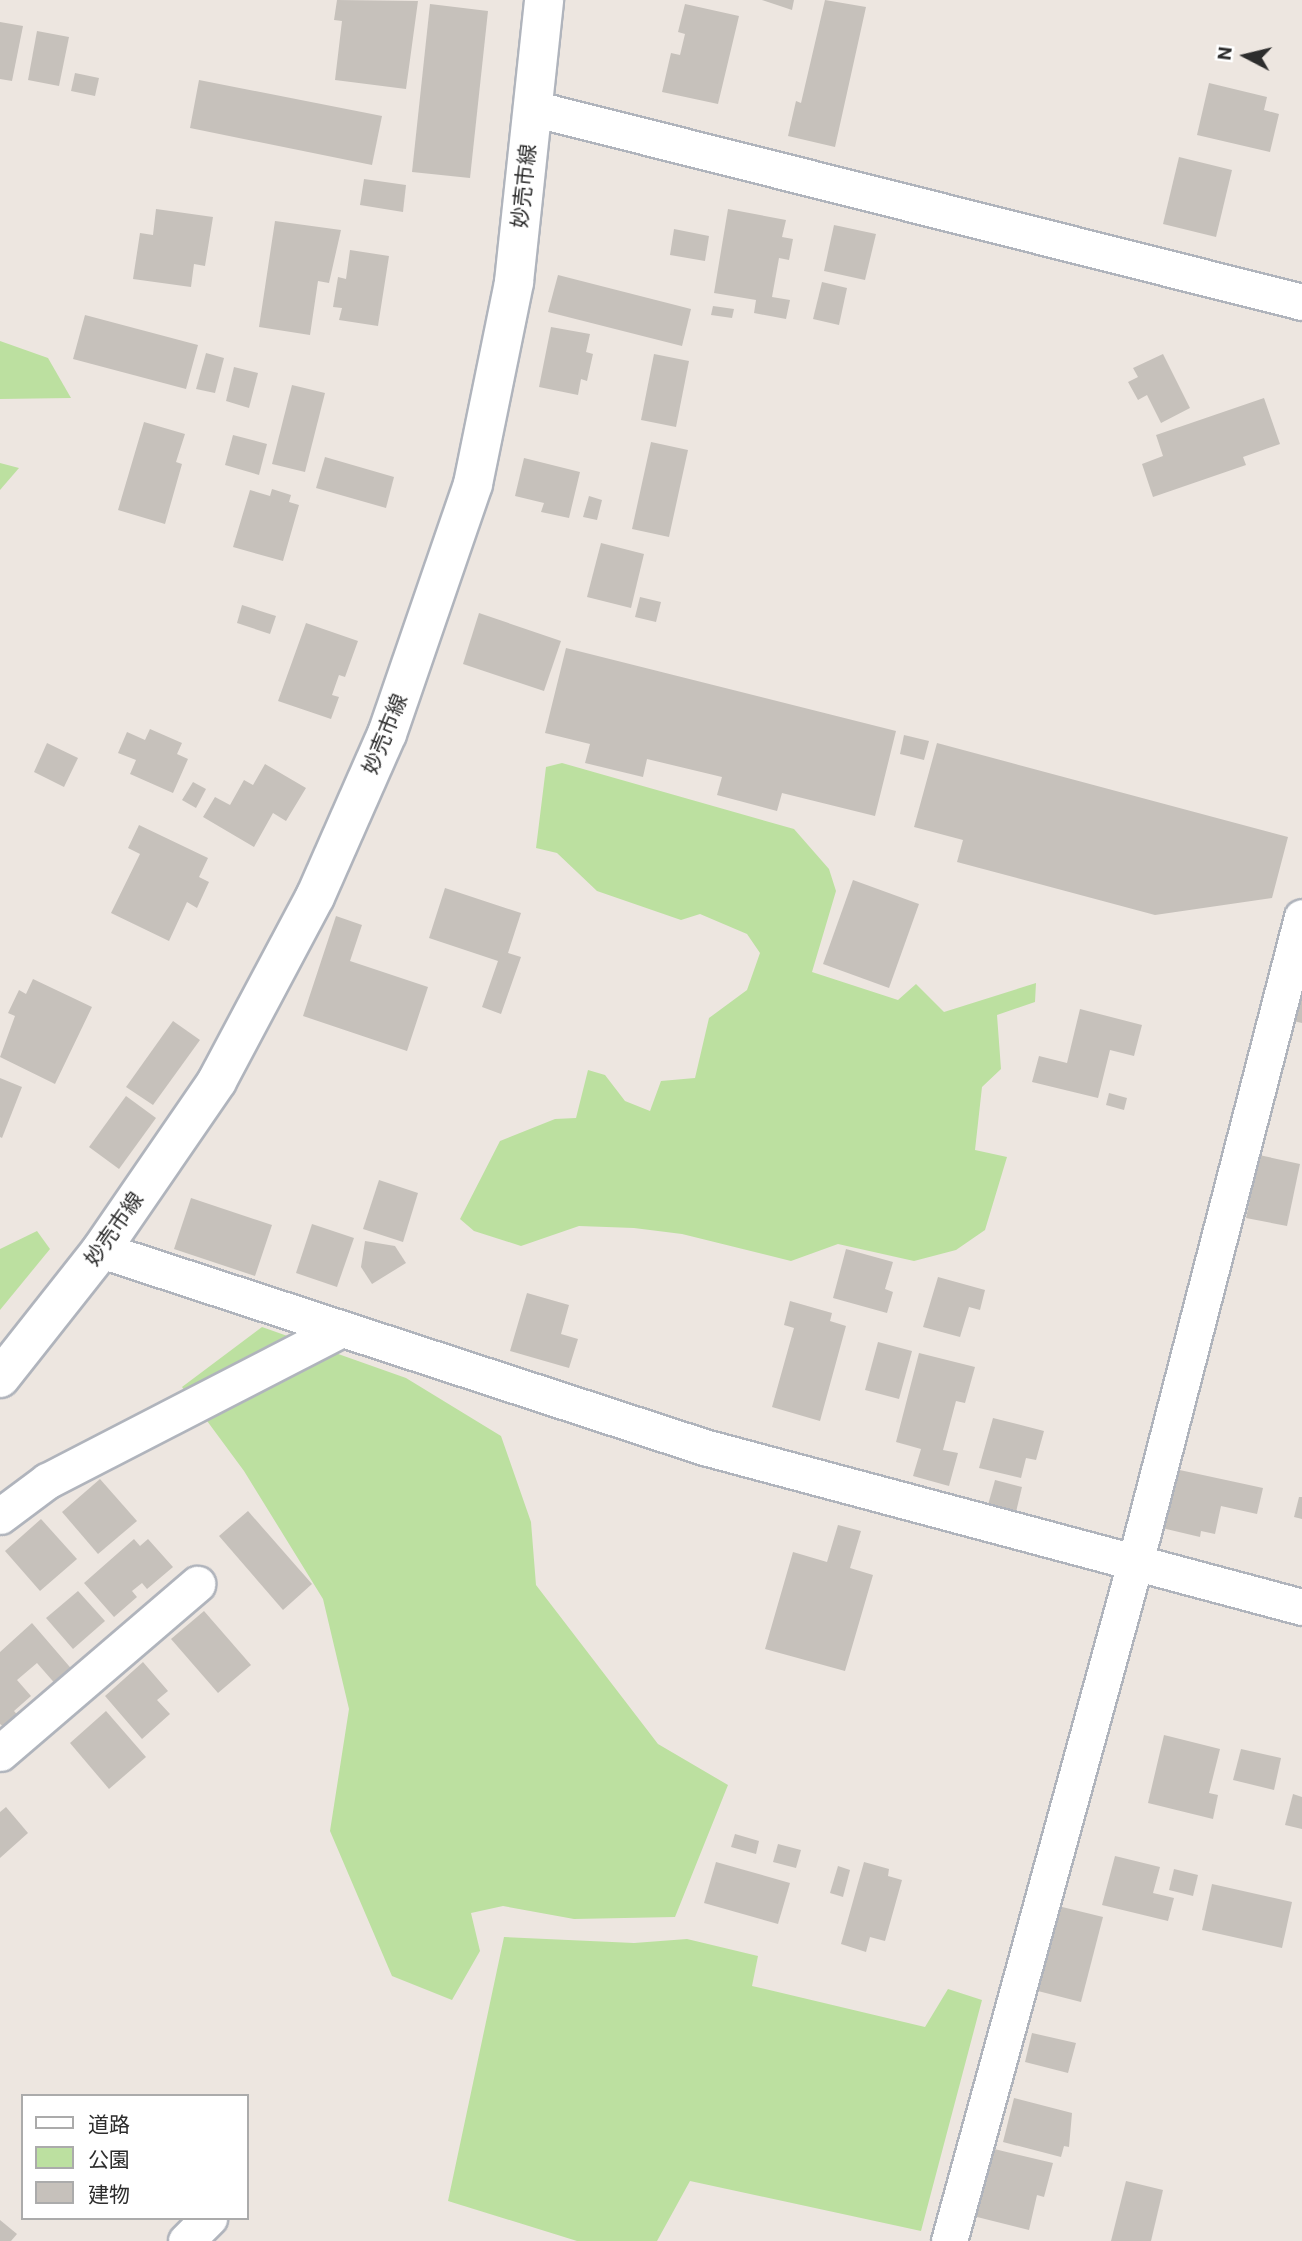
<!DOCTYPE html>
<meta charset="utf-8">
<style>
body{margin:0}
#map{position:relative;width:1302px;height:2241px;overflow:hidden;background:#ede6e0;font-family:Roboto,"Noto Sans JP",sans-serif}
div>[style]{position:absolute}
.green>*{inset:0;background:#bce0a0}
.building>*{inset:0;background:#c6c1bb}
.roads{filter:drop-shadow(2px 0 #b0b4bc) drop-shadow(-2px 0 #b0b4bc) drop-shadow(0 2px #b0b4bc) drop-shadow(0 -2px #b0b4bc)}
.minor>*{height:35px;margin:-17.5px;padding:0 17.5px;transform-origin:17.5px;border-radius:17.5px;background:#fff}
.secondary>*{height:38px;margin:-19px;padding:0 19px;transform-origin:19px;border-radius:19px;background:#fff}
span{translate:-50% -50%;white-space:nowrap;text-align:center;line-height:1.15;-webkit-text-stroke:6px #fff;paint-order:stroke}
.street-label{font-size:21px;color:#2d2d2d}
.legend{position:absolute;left:21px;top:2094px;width:228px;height:126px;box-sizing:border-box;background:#fff;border:2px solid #ababab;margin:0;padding:9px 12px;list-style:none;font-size:21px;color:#2d2d2d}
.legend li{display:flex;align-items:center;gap:14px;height:35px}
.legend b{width:35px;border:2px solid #ababab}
.north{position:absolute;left:1211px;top:21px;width:70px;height:70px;-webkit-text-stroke:5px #fff;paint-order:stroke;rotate:277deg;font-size:19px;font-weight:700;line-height:28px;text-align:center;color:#2d2d2d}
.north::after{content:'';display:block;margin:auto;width:24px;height:32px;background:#2d2d2d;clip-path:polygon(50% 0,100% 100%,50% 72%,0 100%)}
</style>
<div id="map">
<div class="green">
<i style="clip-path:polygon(0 341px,48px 358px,71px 398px,0 399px)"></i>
<i style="clip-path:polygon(0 463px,19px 468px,0 490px)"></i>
<i style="clip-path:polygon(562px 763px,794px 829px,829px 869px,836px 891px,812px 972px,898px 1000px,916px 984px,944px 1012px,1036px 983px,1035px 1002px,997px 1015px,1001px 1069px,982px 1087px,975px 1150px,1007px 1157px,985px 1230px,956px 1250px,914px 1261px,838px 1244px,791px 1261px,682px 1234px,634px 1228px,579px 1226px,521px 1246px,474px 1231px,460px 1219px,500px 1141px,555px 1119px,576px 1118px,588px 1070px,605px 1075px,625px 1101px,650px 1111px,661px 1081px,695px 1078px,709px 1018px,747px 990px,760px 953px,747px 934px,700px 914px,681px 920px,597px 891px,557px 853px,536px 848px,546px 767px)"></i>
<i style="clip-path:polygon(37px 1231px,50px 1249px,0 1310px,0 1249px)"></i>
<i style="clip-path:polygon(262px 1327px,406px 1378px,501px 1436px,531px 1522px,536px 1585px,658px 1744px,728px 1785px,675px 1917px,574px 1919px,503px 1906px,471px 1913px,480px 1951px,452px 2000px,392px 1976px,330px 1831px,349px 1709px,323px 1599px,244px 1471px,182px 1387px)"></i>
<i style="clip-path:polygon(504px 1937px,634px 1943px,687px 1939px,758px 1956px,752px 1986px,925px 2027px,948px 1989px,982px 2000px,921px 2231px,690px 2181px,657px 2241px,577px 2241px,448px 2201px)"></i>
</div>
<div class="building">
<i style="clip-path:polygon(337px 0,418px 1px,406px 89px,335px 80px,342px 21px,334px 20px)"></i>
<i style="clip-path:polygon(762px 0,794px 0,792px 10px)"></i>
<i style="clip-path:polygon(825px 0,866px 7px,835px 147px,788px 136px,796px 101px,801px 103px)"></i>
<i style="clip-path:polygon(430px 4px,488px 11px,470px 178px,412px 172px)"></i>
<i style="clip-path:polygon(685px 4px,739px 16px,718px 104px,662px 92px,671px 53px,680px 55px,685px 34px,678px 32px)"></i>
<i style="clip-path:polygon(0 22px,23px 26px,12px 81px,0 79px)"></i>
<i style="clip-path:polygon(37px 31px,69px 37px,59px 86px,28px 80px)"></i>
<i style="clip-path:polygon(75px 73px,99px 78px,95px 96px,71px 91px)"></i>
<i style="clip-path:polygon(199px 80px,382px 116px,372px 165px,190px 128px)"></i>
<i style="clip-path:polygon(1209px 83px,1267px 97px,1264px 110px,1279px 114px,1270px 152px,1197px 135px)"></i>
<i style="clip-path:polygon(1179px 157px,1232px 170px,1216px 237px,1163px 224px)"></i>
<i style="clip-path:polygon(364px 179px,406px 185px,403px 212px,360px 205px)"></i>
<i style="clip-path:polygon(156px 209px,213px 217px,205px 266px,194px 264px,191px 287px,133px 279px,140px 233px,153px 235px)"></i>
<i style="clip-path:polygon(728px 209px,786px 220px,782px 237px,793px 239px,789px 260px,779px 258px,772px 297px,790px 300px,786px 319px,754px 313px,756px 300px,714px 293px)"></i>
<i style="clip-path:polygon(275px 221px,341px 230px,329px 283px,318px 281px,310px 335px,259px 327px)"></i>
<i style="clip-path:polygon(834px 225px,876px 234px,865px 280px,824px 271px)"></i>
<i style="clip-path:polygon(674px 229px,709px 236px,705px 261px,670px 255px)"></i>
<i style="clip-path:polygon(350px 250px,389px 256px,378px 326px,339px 320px,342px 308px,333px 307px,338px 277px,346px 279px)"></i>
<i style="clip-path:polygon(558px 275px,691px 309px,682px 346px,548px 312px)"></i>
<i style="clip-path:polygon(822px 282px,847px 288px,839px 325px,813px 319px)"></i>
<i style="clip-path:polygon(713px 306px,734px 309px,732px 318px,711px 315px)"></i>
<i style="clip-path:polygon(85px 315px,198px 345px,186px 389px,73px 359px)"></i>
<i style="clip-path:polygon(551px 327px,590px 334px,586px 352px,593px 354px,587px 381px,581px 379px,578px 395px,539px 387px)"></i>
<i style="clip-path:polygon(206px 353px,224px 358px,215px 393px,196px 389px)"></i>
<i style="clip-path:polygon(654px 354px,689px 361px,676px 427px,641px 420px)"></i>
<i style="clip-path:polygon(1163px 354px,1190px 408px,1161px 423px,1147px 395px,1138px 400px,1128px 382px,1138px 377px,1133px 368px)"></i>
<i style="clip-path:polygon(234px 367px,258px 373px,249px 408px,226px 401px)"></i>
<i style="clip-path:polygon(292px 385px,325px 393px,305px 472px,272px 464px)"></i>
<i style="clip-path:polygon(1264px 398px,1280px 444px,1243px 457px,1246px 465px,1153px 497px,1142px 464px,1163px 456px,1156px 435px)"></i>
<i style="clip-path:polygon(144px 422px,185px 434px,176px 462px,182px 464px,165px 524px,118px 510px)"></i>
<i style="clip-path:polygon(233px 435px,267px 444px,259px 475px,225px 465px)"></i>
<i style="clip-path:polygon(651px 442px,688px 450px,669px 537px,632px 529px)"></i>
<i style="clip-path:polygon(325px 457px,394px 477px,386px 508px,316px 488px)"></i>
<i style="clip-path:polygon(524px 458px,580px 472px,569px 518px,541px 512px,544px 503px,515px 496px)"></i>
<i style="clip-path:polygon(272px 489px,291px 495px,289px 502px,299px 505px,283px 561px,233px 547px,250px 490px,270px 496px)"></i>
<i style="clip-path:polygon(589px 496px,602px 500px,597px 520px,583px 517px)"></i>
<i style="clip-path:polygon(601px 543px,644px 554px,631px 608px,587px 597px)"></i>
<i style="clip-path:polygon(640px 597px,661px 602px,656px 622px,635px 617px)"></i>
<i style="clip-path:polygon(242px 605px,276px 616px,270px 634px,237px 623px)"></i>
<i style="clip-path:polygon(479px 613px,561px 641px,544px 691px,463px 664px)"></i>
<i style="clip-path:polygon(306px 623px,358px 641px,345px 677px,339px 675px,332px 695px,339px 697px,331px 719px,278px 701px)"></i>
<i style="clip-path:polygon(566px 648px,896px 731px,875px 816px,782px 793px,777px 811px,717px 795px,722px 777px,647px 759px,643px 777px,585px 763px,590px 744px,545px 733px)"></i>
<i style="clip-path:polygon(150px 729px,182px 743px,177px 754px,188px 759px,173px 793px,130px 774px,136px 760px,118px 753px,127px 732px,145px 740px)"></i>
<i style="clip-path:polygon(904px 735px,929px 741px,924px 760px,900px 754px)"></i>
<i style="clip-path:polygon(47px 743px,78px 758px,64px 787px,34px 772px)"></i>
<i style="clip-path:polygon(937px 743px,1288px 837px,1272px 898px,1155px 915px,957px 862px,963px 840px,914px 827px)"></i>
<i style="clip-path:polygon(265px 764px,306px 788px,286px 821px,273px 813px,254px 847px,203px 817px,215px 797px,230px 805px,244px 780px,253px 785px)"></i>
<i style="clip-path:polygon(193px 782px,206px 789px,196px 808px,182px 800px)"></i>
<i style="clip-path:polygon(139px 825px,208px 858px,199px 877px,209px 882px,197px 908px,187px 902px,169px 941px,111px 913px,140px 854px,128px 848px)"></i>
<i style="clip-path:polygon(853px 880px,919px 904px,889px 988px,823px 964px)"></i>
<i style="clip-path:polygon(445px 888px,521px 913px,508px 953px,521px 957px,501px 1014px,482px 1007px,498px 961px,429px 938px)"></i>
<i style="clip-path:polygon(336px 916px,362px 925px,350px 961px,428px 987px,407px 1051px,303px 1016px)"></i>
<i style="clip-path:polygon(33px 979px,92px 1007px,55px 1084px,0 1057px,15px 1016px,8px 1013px,19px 990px,26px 994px)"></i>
<i style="clip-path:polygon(1301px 988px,1302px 988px,1302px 1023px,1293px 1021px)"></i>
<i style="clip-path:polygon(1080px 1009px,1142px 1025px,1134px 1056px,1110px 1050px,1098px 1098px,1032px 1082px,1039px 1056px,1067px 1063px)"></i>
<i style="clip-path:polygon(173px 1021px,200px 1040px,153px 1105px,126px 1087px)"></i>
<i style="clip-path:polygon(0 1078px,22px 1087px,2px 1138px,0 1137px)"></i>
<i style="clip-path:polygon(1109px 1093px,1127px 1098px,1124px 1110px,1106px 1105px)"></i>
<i style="clip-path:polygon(126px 1096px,156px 1118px,119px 1169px,89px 1147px)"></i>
<i style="clip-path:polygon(1259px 1155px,1300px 1164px,1287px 1226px,1246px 1218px)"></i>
<i style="clip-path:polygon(379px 1180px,418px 1193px,403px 1242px,363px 1229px)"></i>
<i style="clip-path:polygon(191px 1198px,272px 1225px,255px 1276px,174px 1249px)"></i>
<i style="clip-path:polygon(312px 1224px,354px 1238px,337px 1287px,296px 1273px)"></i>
<i style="clip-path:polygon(365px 1241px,395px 1246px,406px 1263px,372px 1284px,361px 1267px)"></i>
<i style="clip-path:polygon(846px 1249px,893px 1262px,885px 1289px,893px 1292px,887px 1313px,833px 1298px)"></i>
<i style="clip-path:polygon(938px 1277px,985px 1290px,980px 1310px,969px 1307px,960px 1337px,923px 1327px)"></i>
<i style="clip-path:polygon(527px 1293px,569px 1305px,561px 1334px,578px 1339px,569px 1368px,510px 1351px)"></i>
<i style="clip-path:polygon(790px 1301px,832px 1313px,830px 1321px,846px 1326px,820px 1421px,772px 1407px,794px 1328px,784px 1325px)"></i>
<i style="clip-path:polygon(878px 1342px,912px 1351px,899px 1399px,865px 1390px)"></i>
<i style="clip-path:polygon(919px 1353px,975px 1367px,965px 1403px,956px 1401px,943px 1450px,958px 1453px,949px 1486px,913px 1476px,921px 1449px,896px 1442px)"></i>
<i style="clip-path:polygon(993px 1418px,1044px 1431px,1036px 1460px,1026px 1458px,1021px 1478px,979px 1468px)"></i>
<i style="clip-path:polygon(1175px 1469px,1263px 1488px,1257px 1514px,1221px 1506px,1215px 1534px,1201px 1531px,1200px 1537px,1162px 1528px)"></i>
<i style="clip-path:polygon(100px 1479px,137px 1521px,98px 1554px,62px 1512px)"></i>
<i style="clip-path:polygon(995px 1480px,1022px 1487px,1016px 1512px,988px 1505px)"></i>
<i style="clip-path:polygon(1299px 1497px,1302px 1497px,1302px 1519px,1294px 1517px)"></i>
<i style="clip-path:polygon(248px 1511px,312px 1584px,283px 1610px,219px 1536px)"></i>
<i style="clip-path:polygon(41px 1519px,77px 1559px,40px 1591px,5px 1551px)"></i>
<i style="clip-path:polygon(838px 1525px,861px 1531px,850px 1568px,873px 1575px,845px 1671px,765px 1649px,793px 1552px,827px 1562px)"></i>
<i style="clip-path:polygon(134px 1539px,140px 1546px,148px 1539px,173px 1567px,147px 1589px,142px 1583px,132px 1591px,137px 1597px,114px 1617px,84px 1583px)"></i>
<i style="clip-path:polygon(78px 1591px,105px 1621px,73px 1649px,46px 1618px)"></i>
<i style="clip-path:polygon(204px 1611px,251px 1665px,218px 1693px,171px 1639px)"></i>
<i style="clip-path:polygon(32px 1623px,75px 1673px,58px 1687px,37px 1663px,17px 1680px,31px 1696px,14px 1711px,21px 1719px,8px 1730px,0 1724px,0 1652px)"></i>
<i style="clip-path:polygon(143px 1662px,168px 1691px,157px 1700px,170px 1714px,142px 1739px,105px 1696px)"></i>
<i style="clip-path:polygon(106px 1711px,146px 1757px,109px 1789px,70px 1743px)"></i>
<i style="clip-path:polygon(1164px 1735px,1220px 1749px,1209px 1793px,1218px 1795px,1213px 1819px,1148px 1803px)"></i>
<i style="clip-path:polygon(1241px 1749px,1281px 1758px,1274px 1790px,1233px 1780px)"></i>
<i style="clip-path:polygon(1293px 1794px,1302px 1797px,1302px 1829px,1285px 1825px)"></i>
<i style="clip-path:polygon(6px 1807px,28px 1833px,0 1858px,0 1812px)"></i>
<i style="clip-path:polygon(735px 1834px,759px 1841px,756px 1854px,731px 1847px)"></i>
<i style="clip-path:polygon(778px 1844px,801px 1850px,796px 1868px,773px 1862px)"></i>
<i style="clip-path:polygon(1115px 1856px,1160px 1867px,1153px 1893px,1174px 1898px,1168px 1921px,1102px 1905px)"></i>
<i style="clip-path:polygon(716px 1862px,790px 1883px,778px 1924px,704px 1903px)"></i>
<i style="clip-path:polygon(864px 1862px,889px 1869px,888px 1876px,902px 1880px,885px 1941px,870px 1937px,866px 1952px,841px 1944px)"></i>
<i style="clip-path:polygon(838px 1866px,850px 1870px,843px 1897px,830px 1893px)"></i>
<i style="clip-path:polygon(1174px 1869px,1198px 1875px,1193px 1896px,1169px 1890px)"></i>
<i style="clip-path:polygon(1212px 1884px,1292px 1902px,1282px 1948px,1202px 1930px)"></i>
<i style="clip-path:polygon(1054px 1905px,1103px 1917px,1081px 2002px,1034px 1990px)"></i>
<i style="clip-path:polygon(1032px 2033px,1076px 2043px,1068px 2073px,1025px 2062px)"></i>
<i style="clip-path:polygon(1014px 2098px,1072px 2113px,1069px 2147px,1064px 2146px,1061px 2157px,1003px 2142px)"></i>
<i style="clip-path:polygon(986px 2147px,1053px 2163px,1044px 2197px,1037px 2195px,1029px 2230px,969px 2215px)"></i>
<i style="clip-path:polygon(1126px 2181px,1163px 2190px,1151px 2241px,1111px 2241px)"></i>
<i style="clip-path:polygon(0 2220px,17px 2234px,11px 2241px,0 2241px)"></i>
</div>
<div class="roads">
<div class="minor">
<i style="left:532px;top:108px;width:794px;rotate:14.14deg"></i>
<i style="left:101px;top:1250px;width:634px;rotate:18.09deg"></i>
<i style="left:704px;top:1447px;width:619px;rotate:14.98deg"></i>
<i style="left:0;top:1516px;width:59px;rotate:-36.7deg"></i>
<i style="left:47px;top:1481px;width:330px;rotate:-27.3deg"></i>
<i style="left:0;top:1753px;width:260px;rotate:-40.6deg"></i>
<i style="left:186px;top:2241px;width:33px;rotate:-45deg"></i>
<i style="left:949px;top:2241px;width:703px;rotate:-74.66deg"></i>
<i style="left:1135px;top:1563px;width:667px;rotate:-75.51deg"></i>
</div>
<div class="secondary">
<i style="left:0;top:1378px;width:163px;rotate:-51.7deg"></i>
<i style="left:101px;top:1250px;width:205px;rotate:-55.5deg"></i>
<i style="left:217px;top:1081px;width:208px;rotate:-62deg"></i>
<i style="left:315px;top:897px;width:178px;rotate:-66.2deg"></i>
<i style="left:387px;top:734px;width:264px;rotate:-71deg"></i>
<i style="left:473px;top:484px;width:206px;rotate:-78.5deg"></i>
<i style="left:514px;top:282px;width:284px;rotate:-83.9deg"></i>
</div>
</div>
<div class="street-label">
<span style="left:524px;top:186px;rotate:-84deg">妙売市線</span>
<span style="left:385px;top:734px;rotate:-68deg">妙売市線</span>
<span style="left:114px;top:1229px;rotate:-55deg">妙売市線</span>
</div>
<ul class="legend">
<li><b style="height:9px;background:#fff"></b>道路</li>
<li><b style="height:19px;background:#bce0a0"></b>公園</li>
<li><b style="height:19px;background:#c6c1bb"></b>建物</li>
</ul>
<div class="north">N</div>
</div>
